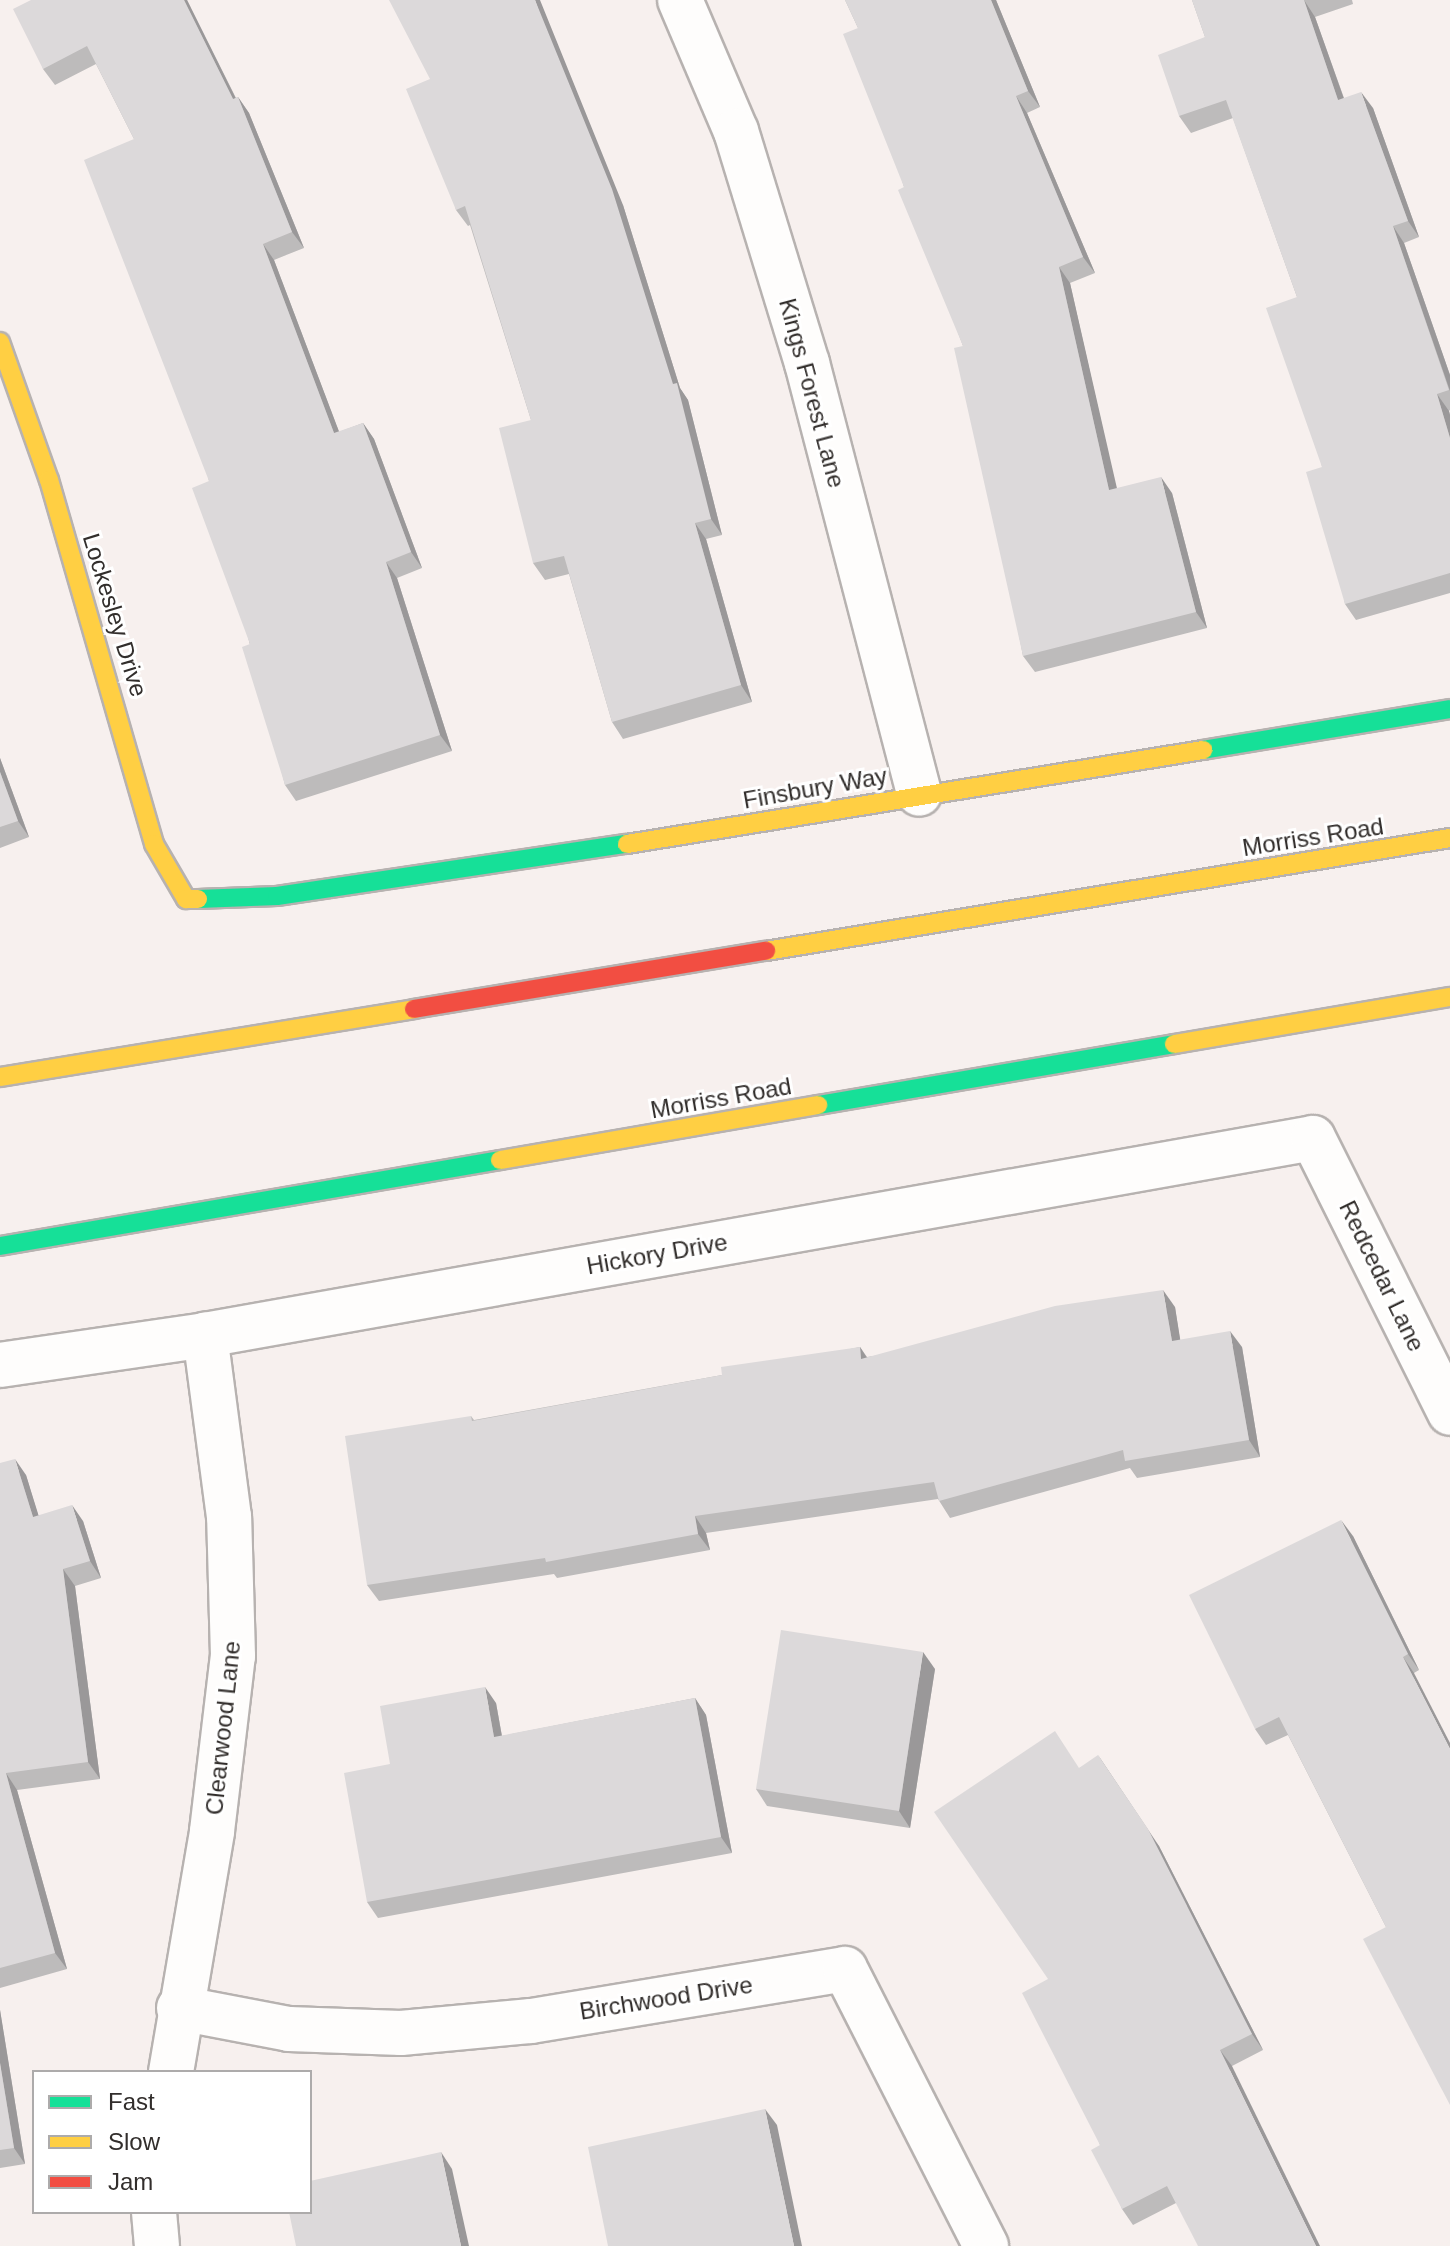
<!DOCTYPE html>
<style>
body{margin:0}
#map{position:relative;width:1450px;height:2246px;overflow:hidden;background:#f7f0ee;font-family:Arial,sans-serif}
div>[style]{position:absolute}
.roads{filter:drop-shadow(2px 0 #b7b2b0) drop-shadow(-2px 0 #b7b2b0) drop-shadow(0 2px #b7b2b0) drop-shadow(0 -2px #b7b2b0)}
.street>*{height:44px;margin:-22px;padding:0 22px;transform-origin:22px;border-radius:22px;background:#fefdfc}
.fast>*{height:18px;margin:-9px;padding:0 9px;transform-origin:9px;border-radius:9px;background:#16e098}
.slow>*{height:18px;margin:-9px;padding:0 9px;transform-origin:9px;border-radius:9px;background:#ffcf43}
.jam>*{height:18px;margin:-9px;padding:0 9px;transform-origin:9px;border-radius:9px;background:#f24e42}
.wall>*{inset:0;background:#bdbbbb}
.shaded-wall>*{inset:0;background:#9a9899}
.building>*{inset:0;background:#dcd9da}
span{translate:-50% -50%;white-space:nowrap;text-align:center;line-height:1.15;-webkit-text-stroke:6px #fff;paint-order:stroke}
.street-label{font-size:24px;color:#322e2c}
.legend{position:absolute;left:32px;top:2070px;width:280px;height:144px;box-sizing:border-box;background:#fff;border:2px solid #adabab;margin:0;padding:10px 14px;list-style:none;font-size:24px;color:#322e2c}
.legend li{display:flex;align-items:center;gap:16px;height:40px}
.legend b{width:40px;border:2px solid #adabab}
</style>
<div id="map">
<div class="roads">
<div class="street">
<i style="left:680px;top:0;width:142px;rotate:66.9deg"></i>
<i style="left:736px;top:131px;width:243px;rotate:73deg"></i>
<i style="left:807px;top:363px;width:445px;rotate:75.4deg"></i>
<i style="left:0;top:1365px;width:207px;rotate:-8.3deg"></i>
<i style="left:205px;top:1335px;width:1125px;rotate:-10.08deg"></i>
<i style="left:1313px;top:1138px;width:307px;rotate:63.5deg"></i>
<i style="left:179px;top:2008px;width:112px;rotate:10.8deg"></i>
<i style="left:289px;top:2029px;width:112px;rotate:2deg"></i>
<i style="left:401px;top:2033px;width:131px;rotate:-5.3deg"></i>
<i style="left:531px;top:2021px;width:318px;rotate:-9.4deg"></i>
<i style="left:845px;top:1969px;width:311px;rotate:63deg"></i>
<i style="left:171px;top:2072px;width:244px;rotate:-80.3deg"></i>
<i style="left:212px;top:1831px;width:176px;rotate:-83.2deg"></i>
<i style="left:233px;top:1656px;width:139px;rotate:-91.6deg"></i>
<i style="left:229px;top:1517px;width:184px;rotate:-97.5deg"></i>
<i style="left:154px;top:2212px;width:34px;rotate:85deg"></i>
</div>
<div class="fast">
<i style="left:1203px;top:750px;width:250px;rotate:-9.4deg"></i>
<i style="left:198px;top:899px;width:79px;rotate:-2.2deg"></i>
<i style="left:277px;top:896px;width:354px;rotate:-8.5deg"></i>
<i style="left:818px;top:1105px;width:361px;rotate:-9.7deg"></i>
<i style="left:0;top:1246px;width:507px;rotate:-9.76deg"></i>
</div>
<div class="slow">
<i style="left:0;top:342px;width:146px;rotate:70.5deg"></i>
<i style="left:49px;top:480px;width:379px;rotate:73.9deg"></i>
<i style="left:154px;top:844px;width:64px;rotate:59.8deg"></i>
<i style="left:186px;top:899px;width:12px"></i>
<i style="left:627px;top:844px;width:584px;rotate:-9.27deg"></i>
<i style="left:766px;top:951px;width:693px;rotate:-9.38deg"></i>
<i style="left:1174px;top:1044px;width:280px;rotate:-9.7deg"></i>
<i style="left:0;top:1077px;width:420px;rotate:-9.3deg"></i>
<i style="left:500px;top:1160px;width:323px;rotate:-9.8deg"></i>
</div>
<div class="jam">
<i style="left:414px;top:1009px;width:357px;rotate:-9.4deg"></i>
</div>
</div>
<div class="wall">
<i style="clip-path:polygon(31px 0,187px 0,236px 98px,238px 97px,249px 113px,304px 248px,274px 260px,339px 432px,363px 423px,374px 439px,422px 568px,397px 578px,452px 751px,296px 801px,285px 785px,209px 481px,134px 139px,96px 64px,55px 85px,43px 69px)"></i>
<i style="clip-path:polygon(845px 0,996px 0,1040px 107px,1027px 113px,1095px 273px,1070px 283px,1116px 488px,1172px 493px,1207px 628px,1035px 672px,1023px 656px,963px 346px,904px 187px,858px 28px)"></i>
<i style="clip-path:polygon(1192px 0,1352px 0,1353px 4px,1315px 17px,1344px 98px,1373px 108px,1419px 237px,1404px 243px,1450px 375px,1450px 410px,1449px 411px,1450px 415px,1450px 593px,1356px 620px,1345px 604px,1322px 467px,1297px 297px,1233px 118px,1191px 133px,1179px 116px,1205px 37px)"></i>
<i style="clip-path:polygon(430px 79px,623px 205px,680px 388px,688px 400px,722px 535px,706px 539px,752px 702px,623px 739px,612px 722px,569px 574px,545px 580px,533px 563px,531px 420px,470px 225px,468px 226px,456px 210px)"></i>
<i style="clip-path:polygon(0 758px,29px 837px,0 848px)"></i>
<i style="clip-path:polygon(1175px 1307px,1180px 1340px,1242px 1347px,1260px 1457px,1137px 1478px,1130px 1468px,950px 1518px,938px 1499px,706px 1533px,710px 1550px,557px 1578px,554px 1574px,379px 1601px,367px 1585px,471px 1416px,474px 1420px,722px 1375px,860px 1347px,867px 1357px)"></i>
<i style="clip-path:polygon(0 1463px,26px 1475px,38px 1515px,83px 1521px,101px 1578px,75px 1586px,100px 1779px,17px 1790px,67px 1969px,0 1988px)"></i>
<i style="clip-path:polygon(1353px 1536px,1419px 1670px,1414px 1673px,1386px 1927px,1288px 1735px,1266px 1745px,1255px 1729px)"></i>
<i style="clip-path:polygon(935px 1669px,910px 1828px,767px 1806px,756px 1789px)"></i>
<i style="clip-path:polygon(695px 1698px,706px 1715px,732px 1853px,378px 1918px,367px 1902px,390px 1764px,496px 1703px,502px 1736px)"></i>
<i style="clip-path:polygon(1080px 1767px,1159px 1846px,1263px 2050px,1232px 2066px,1176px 2203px,1133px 2225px,1122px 2209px,1100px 2145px,1048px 1979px)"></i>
<i style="clip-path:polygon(0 2010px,25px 2164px,0 2168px)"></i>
</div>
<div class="shaded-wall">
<i style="clip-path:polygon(184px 0,187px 0,244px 115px,233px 99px)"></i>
<i style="clip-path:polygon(535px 0,540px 0,623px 205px,680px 388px,688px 400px,722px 535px,711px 519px)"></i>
<i style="clip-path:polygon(991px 0,996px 0,1040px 107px,1028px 91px)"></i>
<i style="clip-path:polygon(1304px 0,1315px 17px,1350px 116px,1338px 100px)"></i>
<i style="clip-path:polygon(1361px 92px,1373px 108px,1419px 237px,1408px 221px)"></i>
<i style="clip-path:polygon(1016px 96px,1027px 113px,1095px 273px,1083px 257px)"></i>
<i style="clip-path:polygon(238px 97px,249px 113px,304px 248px,292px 232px)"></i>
<i style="clip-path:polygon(1393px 226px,1404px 243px,1450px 375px,1450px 391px)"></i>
<i style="clip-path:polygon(263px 244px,274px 260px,346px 450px,334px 433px)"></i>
<i style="clip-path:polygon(1059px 267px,1070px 283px,1121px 506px,1109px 490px)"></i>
<i style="clip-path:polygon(1437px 394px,1449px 411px,1450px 415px,1450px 438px)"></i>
<i style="clip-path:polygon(363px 423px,374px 439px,422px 568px,411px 552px)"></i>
<i style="clip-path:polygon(1161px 477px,1172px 493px,1207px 628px,1196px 612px)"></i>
<i style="clip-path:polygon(695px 523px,706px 539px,752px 702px,741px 685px)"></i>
<i style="clip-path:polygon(386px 562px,397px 578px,452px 751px,440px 735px)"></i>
<i style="clip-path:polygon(0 758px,29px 837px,18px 821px,0 772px)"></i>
<i style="clip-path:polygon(1163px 1290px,1175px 1307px,1183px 1357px,1172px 1341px)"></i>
<i style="clip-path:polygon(1230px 1331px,1242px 1347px,1260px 1457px,1249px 1440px)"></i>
<i style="clip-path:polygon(860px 1347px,871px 1364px,861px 1359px)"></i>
<i style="clip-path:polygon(15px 1459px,26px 1475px,44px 1533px,33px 1517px)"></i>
<i style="clip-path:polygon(72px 1505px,83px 1521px,101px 1578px,90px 1561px)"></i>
<i style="clip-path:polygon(695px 1516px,706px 1533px,710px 1550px,698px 1534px)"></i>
<i style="clip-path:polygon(1341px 1520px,1353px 1536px,1419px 1670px,1408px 1654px)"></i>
<i style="clip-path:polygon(63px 1569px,75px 1586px,100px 1779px,88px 1762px)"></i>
<i style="clip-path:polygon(923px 1652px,935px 1669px,910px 1828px,899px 1811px)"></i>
<i style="clip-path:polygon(1403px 1657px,1414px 1673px,1450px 1743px,1450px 1749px)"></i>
<i style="clip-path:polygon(485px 1687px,496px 1703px,505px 1754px,494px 1737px)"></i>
<i style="clip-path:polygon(695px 1698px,706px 1715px,732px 1853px,721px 1837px)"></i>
<i style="clip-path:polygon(1098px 1755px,1159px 1846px,1263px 2050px,1252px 2034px)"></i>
<i style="clip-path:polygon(6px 1773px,17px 1790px,67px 1969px,55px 1953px)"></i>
<i style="clip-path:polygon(0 2010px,25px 2164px,14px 2148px,0 2063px)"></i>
<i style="clip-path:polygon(1220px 2050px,1232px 2066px,1320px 2246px,1316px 2246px)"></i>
<i style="clip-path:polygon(765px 2109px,777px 2125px,802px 2246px,794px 2246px)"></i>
<i style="clip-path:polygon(441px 2152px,452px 2169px,469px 2246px,461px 2246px)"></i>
</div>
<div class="building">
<i style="clip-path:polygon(31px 0,184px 0,233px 99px,238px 97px,292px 232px,263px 244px,334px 433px,363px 423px,411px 552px,386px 562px,440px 735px,285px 785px,242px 647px,250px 644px,192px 488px,209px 481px,84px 160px,134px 139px,87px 46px,43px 69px,13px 9px)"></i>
<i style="clip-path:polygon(389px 0,535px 0,612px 189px,673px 384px,677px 383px,711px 519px,695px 523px,741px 685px,612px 722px,564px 556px,533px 563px,499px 428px,531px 420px,465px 206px,456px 210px,406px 89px,430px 79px)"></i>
<i style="clip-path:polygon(845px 0,991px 0,1028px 91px,1016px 96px,1083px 257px,1059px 267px,1109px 490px,1161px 477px,1196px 612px,1023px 656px,954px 348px,963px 346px,898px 190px,904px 187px,843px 34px,858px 28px)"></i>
<i style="clip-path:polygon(1192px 0,1305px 0,1304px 0,1338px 100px,1361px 92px,1408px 221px,1393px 226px,1449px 390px,1437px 394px,1450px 438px,1450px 573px,1345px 604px,1306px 472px,1322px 467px,1266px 308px,1297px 297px,1226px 100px,1179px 116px,1158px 55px,1205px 37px)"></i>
<i style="clip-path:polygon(0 772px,18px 821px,0 827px)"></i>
<i style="clip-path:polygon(1163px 1290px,1172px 1341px,1230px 1331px,1249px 1440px,1125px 1461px,1123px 1450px,939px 1501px,934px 1482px,695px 1516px,698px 1534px,546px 1562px,545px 1558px,367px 1585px,345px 1436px,471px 1416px,472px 1421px,722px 1375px,721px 1367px,860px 1347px,861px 1359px,1055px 1306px)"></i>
<i style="clip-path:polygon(15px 1459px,33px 1517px,72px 1505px,90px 1561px,63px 1569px,88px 1762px,6px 1773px,55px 1953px,0 1968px,0 1463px)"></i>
<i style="clip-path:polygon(1341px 1520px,1408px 1654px,1403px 1657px,1450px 1749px,1450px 2105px,1363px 1939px,1386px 1927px,1279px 1717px,1255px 1729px,1189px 1595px)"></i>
<i style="clip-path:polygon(781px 1630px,923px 1652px,899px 1811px,756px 1789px)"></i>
<i style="clip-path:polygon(485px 1687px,494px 1737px,695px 1698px,721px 1837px,367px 1902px,344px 1773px,390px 1764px,380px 1706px)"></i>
<i style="clip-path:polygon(1055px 1731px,1079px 1768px,1098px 1755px,1148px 1829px,1252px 2034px,1220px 2050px,1316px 2246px,1198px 2246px,1167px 2186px,1122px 2209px,1091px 2150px,1100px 2145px,1022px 1993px,1048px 1979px,934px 1812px)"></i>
<i style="clip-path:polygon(0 2063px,14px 2148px,0 2150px)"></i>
<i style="clip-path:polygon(765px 2109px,794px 2246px,608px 2246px,588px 2147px)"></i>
<i style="clip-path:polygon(441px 2152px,461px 2246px,296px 2246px,289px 2212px,310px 2212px,310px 2181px)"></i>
</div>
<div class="street-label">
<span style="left:812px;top:393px;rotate:75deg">Kings Forest Lane</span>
<span style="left:115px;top:615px;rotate:73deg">Lockesley Drive</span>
<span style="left:815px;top:788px;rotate:-10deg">Finsbury Way</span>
<span style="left:1313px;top:837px;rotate:-9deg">Morriss Road</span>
<span style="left:721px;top:1098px;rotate:-10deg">Morriss Road</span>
<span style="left:657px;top:1254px;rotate:-10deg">Hickory Drive</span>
<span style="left:1382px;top:1276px;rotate:64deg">Redcedar Lane</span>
<span style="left:223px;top:1728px;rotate:-84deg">Clearwood Lane</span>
<span style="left:666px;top:1998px;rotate:-9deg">Birchwood Drive</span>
</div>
<ul class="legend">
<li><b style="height:10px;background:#16e098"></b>Fast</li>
<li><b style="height:10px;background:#ffcf43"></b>Slow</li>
<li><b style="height:10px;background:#f24e42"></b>Jam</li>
</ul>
</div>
